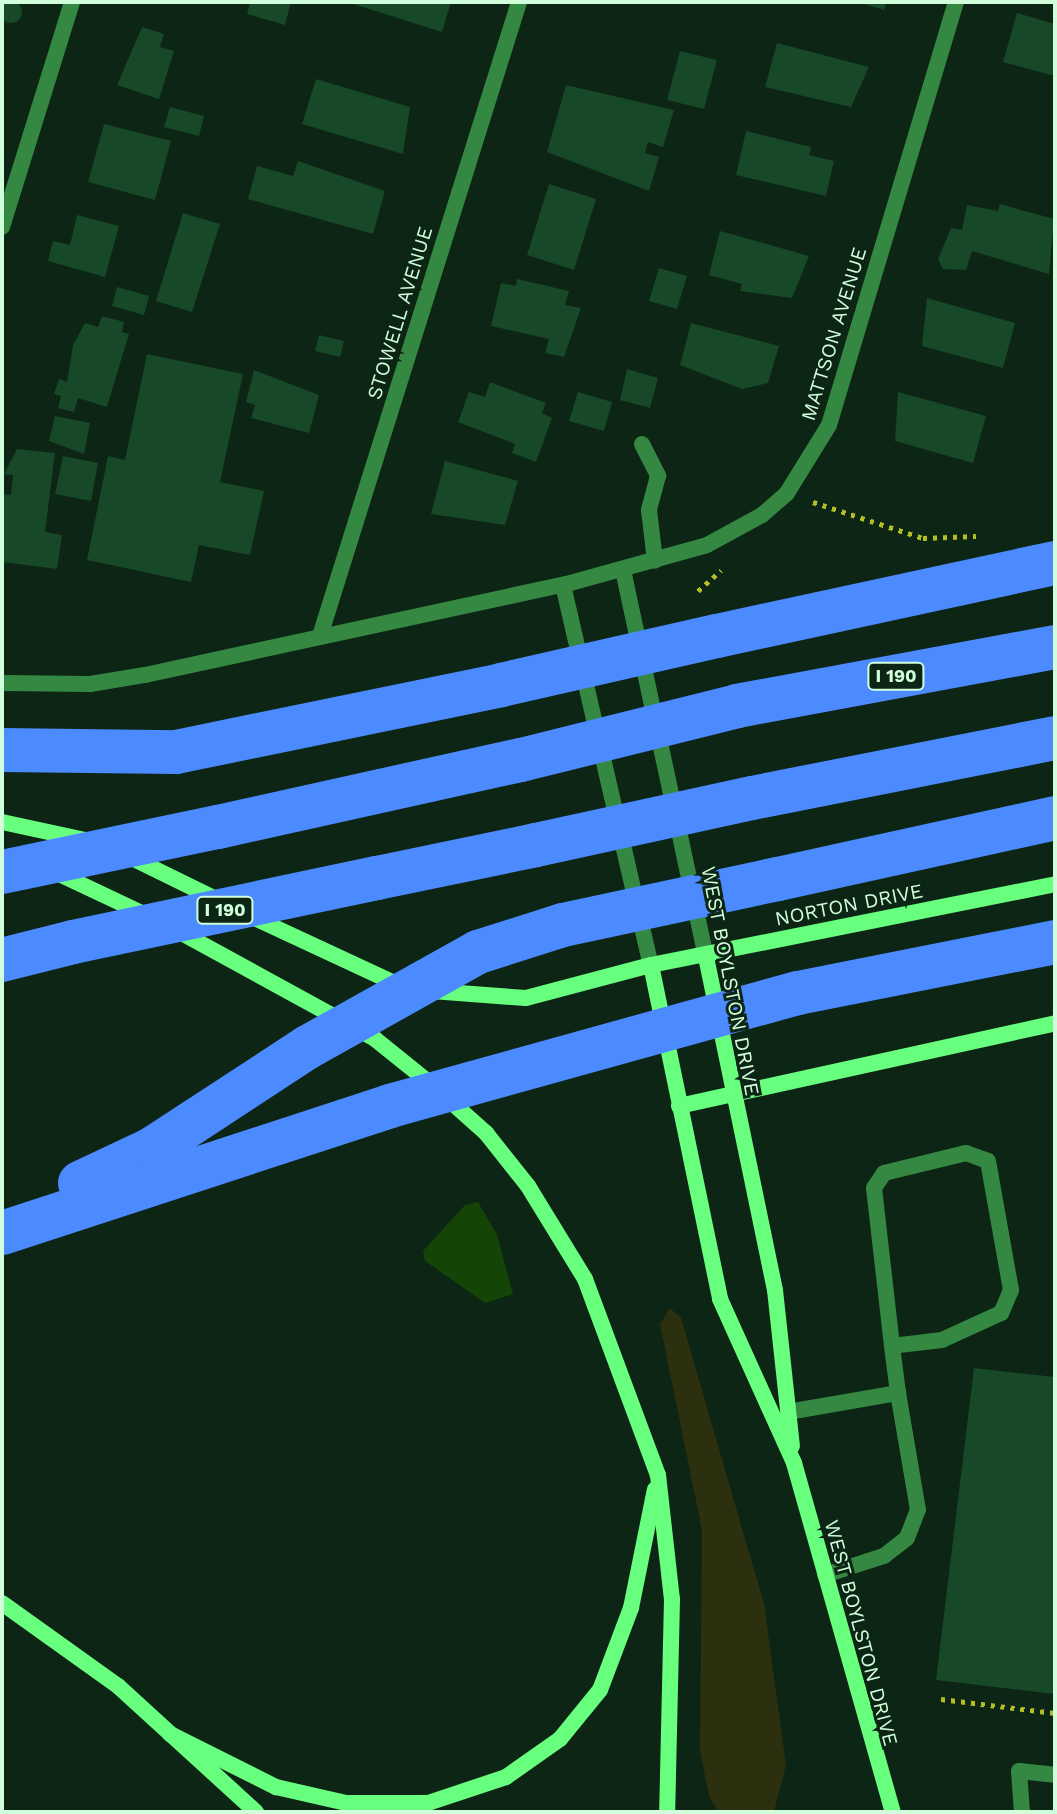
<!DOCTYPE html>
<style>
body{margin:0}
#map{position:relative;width:1057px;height:1814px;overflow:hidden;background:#0d2514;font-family:"Work Sans",sans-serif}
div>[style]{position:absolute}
.green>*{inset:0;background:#2d300f}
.water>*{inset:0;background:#154506}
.building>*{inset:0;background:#174827}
.round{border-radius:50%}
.path>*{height:5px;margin-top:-2.5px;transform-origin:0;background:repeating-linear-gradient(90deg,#b5bf25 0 4px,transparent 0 10px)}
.lane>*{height:16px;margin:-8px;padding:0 8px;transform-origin:8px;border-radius:8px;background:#348842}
.street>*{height:16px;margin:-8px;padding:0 8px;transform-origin:8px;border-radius:8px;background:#348842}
.secondary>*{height:16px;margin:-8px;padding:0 8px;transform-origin:8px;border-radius:8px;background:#68ff7f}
.highway>*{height:44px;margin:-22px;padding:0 22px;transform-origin:22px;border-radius:22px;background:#4c8bff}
.highway-bridge>*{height:44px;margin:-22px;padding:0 22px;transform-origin:22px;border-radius:22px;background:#4c8bff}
span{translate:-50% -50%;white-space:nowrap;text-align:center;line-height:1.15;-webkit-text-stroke:6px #0d2514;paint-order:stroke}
.shield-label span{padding:2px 6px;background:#0d2514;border:2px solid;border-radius:6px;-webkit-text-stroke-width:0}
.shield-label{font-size:18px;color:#d1ffdc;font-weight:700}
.street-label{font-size:20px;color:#d1ffdc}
.frame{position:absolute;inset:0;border:4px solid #d1ffdc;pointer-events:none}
</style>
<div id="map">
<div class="green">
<i style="clip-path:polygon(670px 1308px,681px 1318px,764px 1604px,786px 1765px,774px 1812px,718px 1812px,709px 1796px,700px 1751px,702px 1530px,660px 1324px)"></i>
</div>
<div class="water">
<i style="clip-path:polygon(478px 1202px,497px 1235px,513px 1294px,485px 1303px,425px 1261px,423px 1251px,465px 1205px)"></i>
</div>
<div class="building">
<i class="round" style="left:0;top:1px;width:22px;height:22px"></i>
<i style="clip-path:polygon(250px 2px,291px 2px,285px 25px,247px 14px)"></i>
<i style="clip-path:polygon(347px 2px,451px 2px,442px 32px)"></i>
<i style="clip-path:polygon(859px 2px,886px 2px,884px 10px)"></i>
<i style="clip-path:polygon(1017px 13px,1055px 24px,1055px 76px,1003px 62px)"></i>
<i style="clip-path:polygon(142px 27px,164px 34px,160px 47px,174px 51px,159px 99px,117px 85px)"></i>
<i style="clip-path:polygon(777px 43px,869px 67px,851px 107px,765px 87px)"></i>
<i style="clip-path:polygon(680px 51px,717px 60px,704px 109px,667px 100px)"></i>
<i style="clip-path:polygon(316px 79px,410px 107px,403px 154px,302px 124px)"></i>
<i style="clip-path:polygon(566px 85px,674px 110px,663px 147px,648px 142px,645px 153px,659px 157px,649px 191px,547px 152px)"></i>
<i style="clip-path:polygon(170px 107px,204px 116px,199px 136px,164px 127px)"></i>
<i style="clip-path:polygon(104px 124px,171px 141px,155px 200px,88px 182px)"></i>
<i style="clip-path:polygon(746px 131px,811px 147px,809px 155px,834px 161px,826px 196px,736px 175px)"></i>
<i style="clip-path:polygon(298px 161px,385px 191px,373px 234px,248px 199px,257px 166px,293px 176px)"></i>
<i style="clip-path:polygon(549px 184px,596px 199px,574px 270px,527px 255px)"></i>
<i style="clip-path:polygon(1000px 204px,1054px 219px,1049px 274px,972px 251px,966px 270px,943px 269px,938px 259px,951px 228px,962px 230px,967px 205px,998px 211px)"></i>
<i style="clip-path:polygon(183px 213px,220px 224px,192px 312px,156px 301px)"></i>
<i style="clip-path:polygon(77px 215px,119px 226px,105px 277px,48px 261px,53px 241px,70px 245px)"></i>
<i style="clip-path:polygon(720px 231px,809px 256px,792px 298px,740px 291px,742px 284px,709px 275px)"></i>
<i style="clip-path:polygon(659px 268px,687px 276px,677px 309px,649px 301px)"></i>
<i style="clip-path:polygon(517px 279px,569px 291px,565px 305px,581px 308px,564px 357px,545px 353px,549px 339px,491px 326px,501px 283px,516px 286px)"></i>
<i style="clip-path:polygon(117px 287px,149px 296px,144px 315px,112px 306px)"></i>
<i style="clip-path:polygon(927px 298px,1015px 323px,1003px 368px,922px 346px)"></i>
<i style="clip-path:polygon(102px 316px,124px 322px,122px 332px,129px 334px,107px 407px,78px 398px,74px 412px,58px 408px,61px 396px,54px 394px,59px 379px,67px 382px,73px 345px,85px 323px,98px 327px)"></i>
<i style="clip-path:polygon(691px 323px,779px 346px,768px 383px,742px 389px,680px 365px)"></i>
<i style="clip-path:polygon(319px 335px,344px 341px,340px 357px,315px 351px)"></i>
<i style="clip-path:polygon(147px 354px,243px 374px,220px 482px,264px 491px,250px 555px,199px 545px,191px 582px,87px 560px,108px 456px,125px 460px)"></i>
<i style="clip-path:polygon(627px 369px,658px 378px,650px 408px,620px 400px)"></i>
<i style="clip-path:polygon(254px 370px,319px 395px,309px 433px,251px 418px,255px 405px,246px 402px)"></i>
<i style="clip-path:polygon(490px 382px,546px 403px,542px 413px,552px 418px,536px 462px,512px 453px,515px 444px,458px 422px,469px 392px,485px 397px)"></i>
<i style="clip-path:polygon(578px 392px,612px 402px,604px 431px,569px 421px)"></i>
<i style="clip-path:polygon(898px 392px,986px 416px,973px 463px,895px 441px)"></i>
<i style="clip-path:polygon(55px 416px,90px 423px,84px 454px,49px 441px)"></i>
<i style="clip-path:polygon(17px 449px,55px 453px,45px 532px,62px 535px,57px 569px,2px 562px,2px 494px,11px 495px,13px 475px,4px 474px)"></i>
<i style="clip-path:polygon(63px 456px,98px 463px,91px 501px,55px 494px)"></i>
<i style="clip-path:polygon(445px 461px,518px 481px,505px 525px,431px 514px)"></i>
<i style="clip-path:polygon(974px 1368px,1055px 1377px,1055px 1694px,936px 1680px)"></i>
</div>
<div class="path">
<i style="left:813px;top:502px;width:116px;rotate:18.1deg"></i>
<i style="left:923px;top:538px;width:53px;rotate:-2.2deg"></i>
<i style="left:698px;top:591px;width:31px;rotate:-42deg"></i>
<i style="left:941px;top:1699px;width:115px;rotate:7deg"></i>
</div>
<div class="lane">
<i style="left:642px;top:444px;width:36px;rotate:63deg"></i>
<i style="left:658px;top:476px;width:35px;rotate:105deg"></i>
<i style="left:649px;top:510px;width:51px;rotate:83.3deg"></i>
<i style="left:788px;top:1412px;width:112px;rotate:-9.8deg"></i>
<i style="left:825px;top:1575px;width:62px;rotate:-17.9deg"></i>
<i style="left:884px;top:1556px;width:29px;rotate:-38deg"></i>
<i style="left:907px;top:1538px;width:30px;rotate:-69deg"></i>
<i style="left:918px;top:1510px;width:119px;rotate:-99.7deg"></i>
<i style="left:898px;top:1393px;width:47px;rotate:-97.3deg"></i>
<i style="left:892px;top:1346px;width:159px;rotate:-96.5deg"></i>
<i style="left:874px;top:1188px;width:18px;rotate:-56deg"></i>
<i style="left:884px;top:1173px;width:84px;rotate:-13.7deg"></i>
<i style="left:966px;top:1153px;width:23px;rotate:20deg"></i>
<i style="left:988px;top:1161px;width:131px;rotate:79.9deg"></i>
<i style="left:1011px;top:1290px;width:25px;rotate:113deg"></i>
<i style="left:1001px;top:1313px;width:65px;rotate:155.4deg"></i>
<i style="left:942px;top:1340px;width:50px;rotate:173.2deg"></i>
<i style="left:1022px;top:1812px;width:41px;rotate:-94.2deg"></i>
<i style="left:1019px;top:1771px;width:36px;rotate:6deg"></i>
</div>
<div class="street">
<i style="left:2px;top:227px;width:236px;rotate:-72.7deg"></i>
<i style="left:623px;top:570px;width:396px;rotate:77.9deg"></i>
<i style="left:563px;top:585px;width:390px;rotate:77deg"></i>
<i style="left:320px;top:636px;width:664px;rotate:-72.57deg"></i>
<i style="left:2px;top:683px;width:88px;rotate:0.7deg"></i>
<i style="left:90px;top:684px;width:56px;rotate:-9.3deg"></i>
<i style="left:145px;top:675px;width:428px;rotate:-12.2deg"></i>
<i style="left:563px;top:585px;width:149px;rotate:-15.5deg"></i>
<i style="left:707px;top:545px;width:63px;rotate:-28.6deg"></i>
<i style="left:762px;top:515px;width:33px;rotate:-41deg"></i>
<i style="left:787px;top:493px;width:80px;rotate:-58.3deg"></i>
<i style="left:829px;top:425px;width:442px;rotate:-73.3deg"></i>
</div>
<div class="secondary">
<i style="left:2px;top:822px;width:90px;rotate:12.2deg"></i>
<i style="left:130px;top:857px;width:100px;rotate:26.1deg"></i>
<i style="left:55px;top:872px;width:105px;rotate:25.3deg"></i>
<i style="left:248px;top:915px;width:169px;rotate:24.9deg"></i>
<i style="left:178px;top:931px;width:225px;rotate:28.7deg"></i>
<i style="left:375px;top:1039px;width:72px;rotate:38.8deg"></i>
<i style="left:431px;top:1084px;width:74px;rotate:41.7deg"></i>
<i style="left:486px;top:1133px;width:68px;rotate:51.6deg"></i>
<i style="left:528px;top:1186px;width:109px;rotate:58.5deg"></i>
<i style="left:585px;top:1279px;width:209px;rotate:69.6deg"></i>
<i style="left:658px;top:1475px;width:125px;rotate:83.6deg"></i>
<i style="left:672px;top:1599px;width:213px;rotate:91.3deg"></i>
<i style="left:706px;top:957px;width:340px;rotate:78.3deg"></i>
<i style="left:775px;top:1290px;width:157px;rotate:83.8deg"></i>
<i style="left:651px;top:965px;width:341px;rotate:78.3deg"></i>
<i style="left:720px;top:1299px;width:180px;rotate:65.7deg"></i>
<i style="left:794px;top:1463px;width:363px;rotate:74.2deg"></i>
<i style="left:432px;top:991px;width:94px;rotate:4.3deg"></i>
<i style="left:526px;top:998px;width:129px;rotate:-14.8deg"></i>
<i style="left:651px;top:965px;width:412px;rotate:-11.3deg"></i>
<i style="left:679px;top:1106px;width:385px;rotate:-12.4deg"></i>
<i style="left:2px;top:1603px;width:143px;rotate:35.6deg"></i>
<i style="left:118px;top:1686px;width:187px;rotate:42.4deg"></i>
<i style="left:170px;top:1734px;width:119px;rotate:26.6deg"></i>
<i style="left:276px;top:1787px;width:72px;rotate:12.9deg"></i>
<i style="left:346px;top:1803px;width:82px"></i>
<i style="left:428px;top:1803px;width:82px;rotate:-18.4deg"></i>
<i style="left:506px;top:1777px;width:66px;rotate:-35.1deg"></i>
<i style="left:560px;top:1739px;width:63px;rotate:-50.8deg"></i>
<i style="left:600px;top:1690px;width:88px;rotate:-69.3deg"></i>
<i style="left:631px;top:1608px;width:121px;rotate:-78.6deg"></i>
</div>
<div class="highway">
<i style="left:717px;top:636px;width:346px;rotate:-12.2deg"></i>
<i style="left:737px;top:706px;width:323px;rotate:-10.5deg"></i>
<i style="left:2px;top:750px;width:174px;rotate:0.7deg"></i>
<i style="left:176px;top:752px;width:332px;rotate:-11.6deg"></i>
<i style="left:752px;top:798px;width:309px;rotate:-11.2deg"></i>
<i style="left:218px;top:827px;width:310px;rotate:-12.5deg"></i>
<i style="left:377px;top:878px;width:162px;rotate:-11.7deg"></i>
<i style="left:778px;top:879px;width:284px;rotate:-12.4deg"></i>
<i style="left:2px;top:960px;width:73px;rotate:-14.2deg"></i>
<i style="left:798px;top:993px;width:262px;rotate:-11.2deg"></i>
<i style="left:80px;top:1183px;width:80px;rotate:-25.3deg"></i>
<i style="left:152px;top:1149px;width:186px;rotate:-33.2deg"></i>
<i style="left:2px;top:1233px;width:408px;rotate:-18.1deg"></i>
</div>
<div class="highway-bridge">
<i style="left:501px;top:685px;width:221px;rotate:-12.8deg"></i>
<i style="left:521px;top:760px;width:223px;rotate:-14deg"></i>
<i style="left:536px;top:845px;width:221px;rotate:-12.3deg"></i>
<i style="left:2px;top:872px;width:221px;rotate:-11.8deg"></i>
<i style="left:73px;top:942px;width:311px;rotate:-11.9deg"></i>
<i style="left:308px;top:1047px;width:195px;rotate:-29.2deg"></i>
<i style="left:478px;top:952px;width:89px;rotate:-17.6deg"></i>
<i style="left:563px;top:925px;width:220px;rotate:-12.1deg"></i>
<i style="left:390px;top:1106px;width:423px;rotate:-15.5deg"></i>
</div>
<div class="shield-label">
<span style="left:896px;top:676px">I 190</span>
<span style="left:225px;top:910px">I 190</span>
</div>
<div class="street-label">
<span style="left:400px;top:313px;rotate:-73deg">STOWELL AVENUE</span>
<span style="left:834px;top:334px;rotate:-73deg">MATTSON AVENUE</span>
<span style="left:849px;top:905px;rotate:-11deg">NORTON DRIVE</span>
<span style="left:730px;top:981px;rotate:79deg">WEST BOYLSTON DRIVE</span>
<span style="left:861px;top:1633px;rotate:75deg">WEST BOYLSTON DRIVE</span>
</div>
<div class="frame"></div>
</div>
